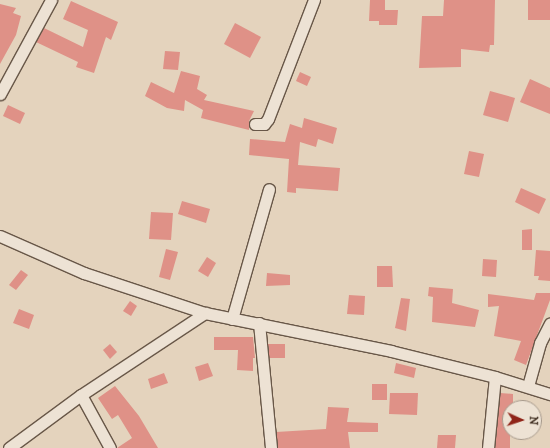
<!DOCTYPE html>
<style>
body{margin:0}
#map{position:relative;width:550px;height:448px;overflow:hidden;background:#e4d3bd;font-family:"IM FELL DW Pica",serif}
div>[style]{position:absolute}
.building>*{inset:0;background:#df9187}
.roads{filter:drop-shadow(1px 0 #685748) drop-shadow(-1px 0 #685748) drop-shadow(0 1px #685748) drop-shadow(0 -1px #685748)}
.minor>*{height:11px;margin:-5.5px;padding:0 5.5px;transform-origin:5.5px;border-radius:5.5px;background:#ede2d4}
span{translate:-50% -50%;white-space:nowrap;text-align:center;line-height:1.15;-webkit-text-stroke:4px #ede2d4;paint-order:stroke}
.north{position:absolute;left:502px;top:400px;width:40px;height:40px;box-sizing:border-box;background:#ede2d4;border:1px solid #a79a8c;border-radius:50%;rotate:93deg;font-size:11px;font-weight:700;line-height:16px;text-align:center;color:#3f2e21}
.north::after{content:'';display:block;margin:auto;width:14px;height:18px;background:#8f2418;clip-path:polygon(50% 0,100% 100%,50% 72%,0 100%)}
</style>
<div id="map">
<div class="building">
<i style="clip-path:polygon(370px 0,385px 0,385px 10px,398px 10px,397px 25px,379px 25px,379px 21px,369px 21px)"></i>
<i style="clip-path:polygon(444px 0,495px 0,494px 45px,490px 45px,489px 52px,461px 49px,461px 67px,419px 68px,422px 16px,443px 16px)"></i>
<i style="clip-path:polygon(528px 0,550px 0,550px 20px,528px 20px)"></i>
<i style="clip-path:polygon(71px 1px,118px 22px,111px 40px,106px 37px,94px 73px,76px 67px,78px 62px,36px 42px,44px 28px,83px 47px,88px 30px,63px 19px)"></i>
<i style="clip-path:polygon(0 4px,16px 8px,13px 13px,21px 16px,16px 35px,0 64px)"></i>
<i style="clip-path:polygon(235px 23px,261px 37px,250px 58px,224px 44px)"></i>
<i style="clip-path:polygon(165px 51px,180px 52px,178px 70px,163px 69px)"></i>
<i style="clip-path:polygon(181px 71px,200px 76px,197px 89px,207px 95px,204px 100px,254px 111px,249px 121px,249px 130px,201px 118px,203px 110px,185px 100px,184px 111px,167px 108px,145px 96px,151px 82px,174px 93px)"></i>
<i style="clip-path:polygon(300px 72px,311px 77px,307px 86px,296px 81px)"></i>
<i style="clip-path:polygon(530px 79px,550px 88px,550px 114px,520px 102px)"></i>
<i style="clip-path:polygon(490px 91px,515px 98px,508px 122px,483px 115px)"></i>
<i style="clip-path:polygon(8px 105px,25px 113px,20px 124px,3px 116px)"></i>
<i style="clip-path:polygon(304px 118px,337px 128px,333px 144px,318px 139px,316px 147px,300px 142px,298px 165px,340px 168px,338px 191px,296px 188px,296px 193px,287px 192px,289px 159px,249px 155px,250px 139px,285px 142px,290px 124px,302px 128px)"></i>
<i style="clip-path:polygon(469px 151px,484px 154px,479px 177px,464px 174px)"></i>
<i style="clip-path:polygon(521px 188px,546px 199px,539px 214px,515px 202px)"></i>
<i style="clip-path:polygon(182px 201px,210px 209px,206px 223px,178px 214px)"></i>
<i style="clip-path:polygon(151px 212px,173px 213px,171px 240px,149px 239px)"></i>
<i style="clip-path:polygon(532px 229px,532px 250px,522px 250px,522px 230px)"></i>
<i style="clip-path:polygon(166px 249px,178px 252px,170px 280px,159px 277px)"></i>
<i style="clip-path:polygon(536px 250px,550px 251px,550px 281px,538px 280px,539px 276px,534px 276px)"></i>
<i style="clip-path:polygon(207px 257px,216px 263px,208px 277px,198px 271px)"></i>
<i style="clip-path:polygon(483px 259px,497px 260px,496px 277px,482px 276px)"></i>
<i style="clip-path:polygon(377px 266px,392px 266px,393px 287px,377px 287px)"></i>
<i style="clip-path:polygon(21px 270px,28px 275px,16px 290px,9px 285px)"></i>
<i style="clip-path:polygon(267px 273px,290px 275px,290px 285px,266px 286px)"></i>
<i style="clip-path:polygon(429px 287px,453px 289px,452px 303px,479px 310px,475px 327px,432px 322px,433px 297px,428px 296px)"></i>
<i style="clip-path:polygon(536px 293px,550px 293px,550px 300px,526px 365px,514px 360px,521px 341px,494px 336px,499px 306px,488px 307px,488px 294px,534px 300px)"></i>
<i style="clip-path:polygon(349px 295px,365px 296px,364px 315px,347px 314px)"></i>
<i style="clip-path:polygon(401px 298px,410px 299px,406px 331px,395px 328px)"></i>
<i style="clip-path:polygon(130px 301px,137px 306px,131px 316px,123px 311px)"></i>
<i style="clip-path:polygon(19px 309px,34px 315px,29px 329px,13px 323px)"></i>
<i style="clip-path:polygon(214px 337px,253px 337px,255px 358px,253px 358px,253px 371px,237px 370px,238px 350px,214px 350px)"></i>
<i style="clip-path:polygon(110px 344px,117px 352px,110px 359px,103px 350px)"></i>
<i style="clip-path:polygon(268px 344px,285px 344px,285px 358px,269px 358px)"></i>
<i style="clip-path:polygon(208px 363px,213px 376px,199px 381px,195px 367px)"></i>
<i style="clip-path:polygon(396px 363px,416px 368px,414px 378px,394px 373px)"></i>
<i style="clip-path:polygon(164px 373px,168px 383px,151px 389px,148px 379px)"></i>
<i style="clip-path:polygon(372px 384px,387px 384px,387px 400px,372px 400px)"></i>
<i style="clip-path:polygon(115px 386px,139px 416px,158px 448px,117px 448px,132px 438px,118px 415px,112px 419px,98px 398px)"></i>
<i style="clip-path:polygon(390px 393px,418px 393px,417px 415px,389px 414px)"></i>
<i style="clip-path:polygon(500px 393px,513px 394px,513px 408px,510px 408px,510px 448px,495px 448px)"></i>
<i style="clip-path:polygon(328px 407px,349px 408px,347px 422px,378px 423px,378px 432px,348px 432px,350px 448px,278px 448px,276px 432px,326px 429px)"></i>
<i style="clip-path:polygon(438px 435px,456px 435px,455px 448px,437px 448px)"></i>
</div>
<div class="roads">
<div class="minor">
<i style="left:0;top:94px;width:107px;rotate:-61.5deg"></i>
<i style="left:255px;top:124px;width:9px"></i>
<i style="left:264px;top:124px;width:6px;rotate:-51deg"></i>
<i style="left:268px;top:119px;width:128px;rotate:-68.9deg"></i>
<i style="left:0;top:236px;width:92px;rotate:23.8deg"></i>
<i style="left:84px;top:273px;width:127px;rotate:18.3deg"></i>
<i style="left:205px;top:313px;width:190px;rotate:11.5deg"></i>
<i style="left:391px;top:351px;width:107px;rotate:14deg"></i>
<i style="left:495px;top:377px;width:58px;rotate:17.2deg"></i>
<i style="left:232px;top:319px;width:135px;rotate:-74.1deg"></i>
<i style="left:259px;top:323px;width:126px;rotate:84.5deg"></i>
<i style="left:528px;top:386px;width:45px;rotate:-74.4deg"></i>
<i style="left:540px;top:343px;width:22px;rotate:-63deg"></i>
<i style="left:81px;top:395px;width:60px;rotate:61.3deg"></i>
<i style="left:9px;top:448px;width:89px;rotate:-36.4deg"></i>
<i style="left:81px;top:395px;width:149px;rotate:-33.5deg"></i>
<i style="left:488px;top:448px;width:71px;rotate:-84.4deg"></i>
</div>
</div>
<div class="north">N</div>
</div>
